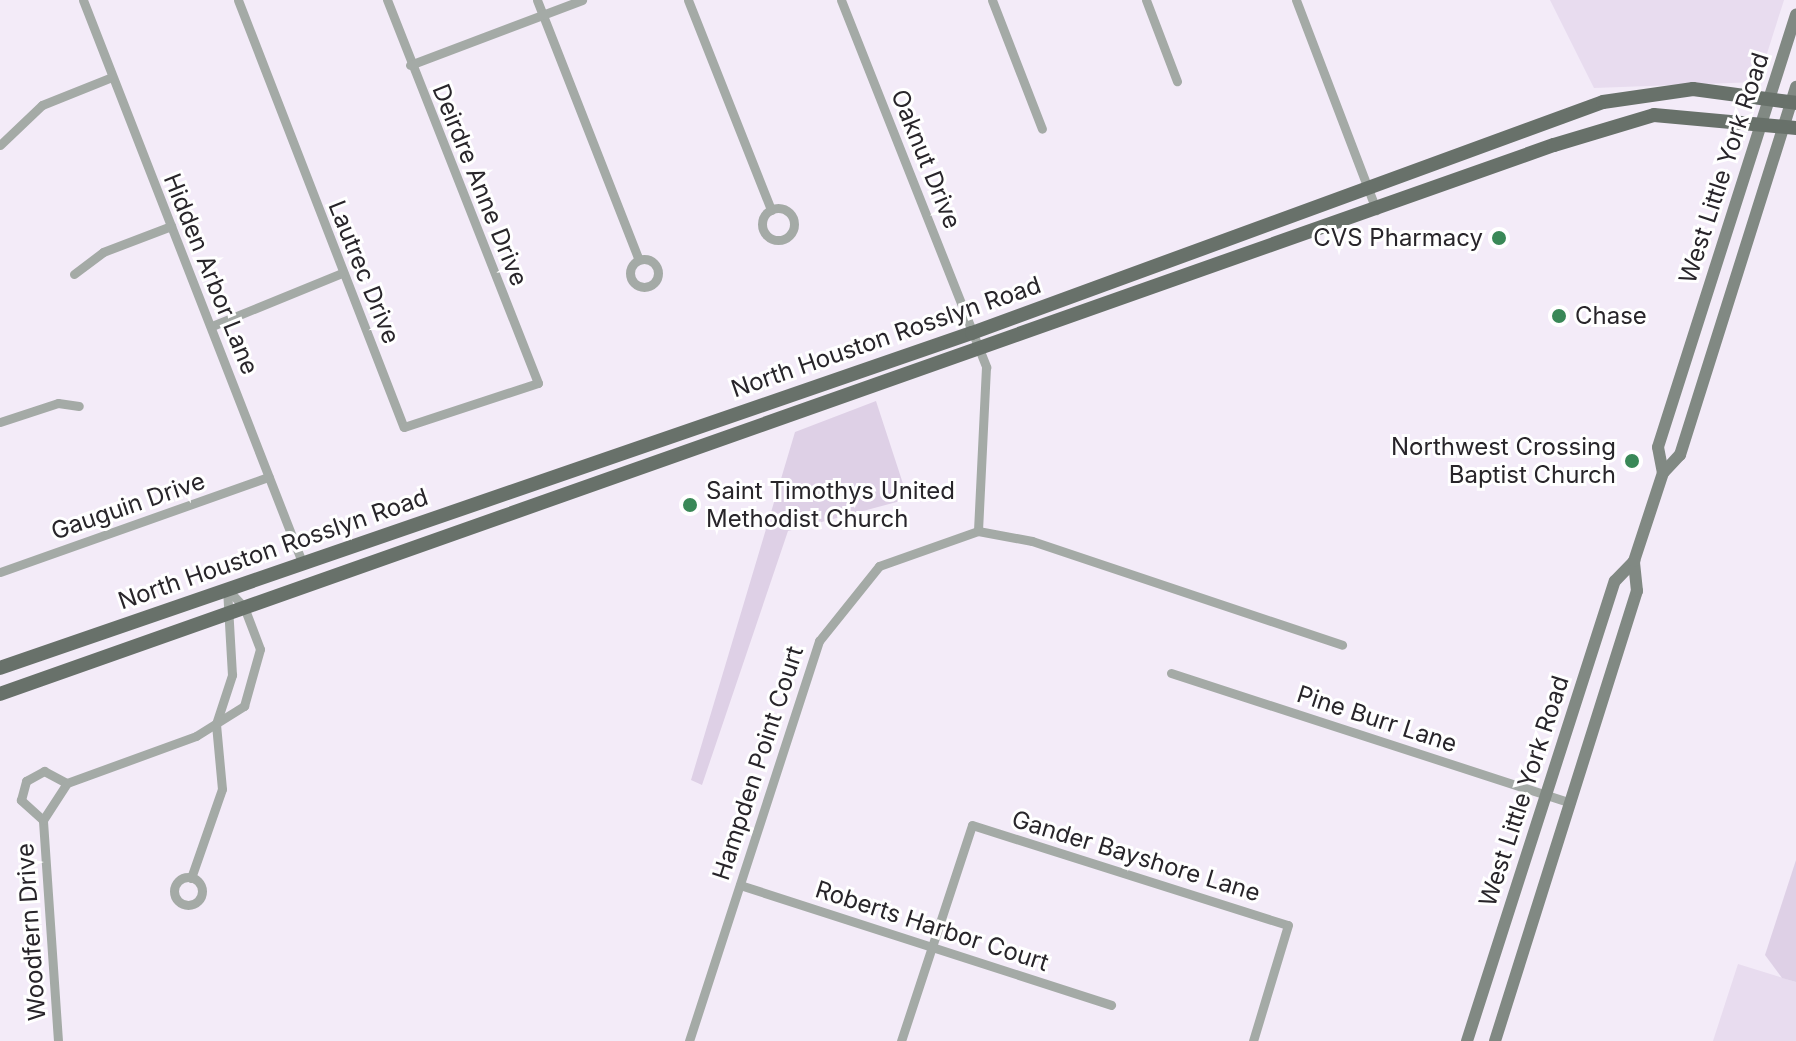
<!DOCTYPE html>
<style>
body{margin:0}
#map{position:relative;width:1796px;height:1041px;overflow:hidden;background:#f3ebf8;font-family:Inter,sans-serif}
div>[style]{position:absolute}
.built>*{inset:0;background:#e8dcef}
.green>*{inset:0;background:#ded0e6}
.minor>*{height:9px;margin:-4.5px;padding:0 4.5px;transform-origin:4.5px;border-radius:4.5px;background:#a4aaa6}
.minor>.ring{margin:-4.5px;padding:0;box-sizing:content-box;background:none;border:9px solid #a4aaa6;border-radius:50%}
.secondary>*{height:12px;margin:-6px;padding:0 6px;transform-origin:6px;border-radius:6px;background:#818983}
.primary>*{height:14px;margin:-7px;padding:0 7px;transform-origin:7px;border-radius:7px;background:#68716a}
.dots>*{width:22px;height:22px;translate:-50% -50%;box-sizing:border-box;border:4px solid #fff;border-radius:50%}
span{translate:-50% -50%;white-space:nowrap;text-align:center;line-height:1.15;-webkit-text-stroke:6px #fff;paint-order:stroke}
.street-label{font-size:24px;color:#28252a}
.poi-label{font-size:24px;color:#28252a}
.right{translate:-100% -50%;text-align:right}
.left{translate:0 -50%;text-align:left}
</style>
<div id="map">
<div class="built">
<i style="clip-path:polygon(1550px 0,1784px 0,1758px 82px,1594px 88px)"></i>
<i style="clip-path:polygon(1738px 964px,1796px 982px,1796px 1041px,1713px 1041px)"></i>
</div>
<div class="green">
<i style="clip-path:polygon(876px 401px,908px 499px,788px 531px,702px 785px,691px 780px,795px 432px)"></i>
<i style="clip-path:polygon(1796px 860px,1796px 982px,1782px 978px,1765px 955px)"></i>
</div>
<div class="minor">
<i style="left:83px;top:0;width:603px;rotate:68.71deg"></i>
<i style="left:238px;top:0;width:458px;rotate:68.8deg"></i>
<i style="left:404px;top:427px;width:141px;rotate:-18.2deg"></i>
<i style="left:538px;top:383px;width:412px;rotate:-111.5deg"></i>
<i style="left:537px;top:0;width:279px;rotate:68.6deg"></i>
<i style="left:688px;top:0;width:226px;rotate:68.4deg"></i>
<i style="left:841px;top:0;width:395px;rotate:68.4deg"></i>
<i style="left:986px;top:367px;width:164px;rotate:92.8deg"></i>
<i style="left:992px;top:0;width:138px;rotate:68.8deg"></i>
<i style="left:1146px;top:0;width:87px;rotate:69.1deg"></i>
<i style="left:1296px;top:0;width:225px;rotate:69.1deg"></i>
<i style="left:410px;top:65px;width:184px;rotate:-20.7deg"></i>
<i style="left:0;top:145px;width:58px;rotate:-43.6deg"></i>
<i style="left:42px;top:105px;width:75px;rotate:-21.8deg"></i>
<i class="ring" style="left:762px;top:208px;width:23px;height:23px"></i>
<i class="ring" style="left:630px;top:259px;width:19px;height:19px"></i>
<i style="left:74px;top:274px;width:36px;rotate:-37deg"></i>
<i style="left:103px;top:252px;width:73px;rotate:-20.9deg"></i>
<i style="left:212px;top:326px;width:140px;rotate:-22.2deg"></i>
<i style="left:0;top:422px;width:61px;rotate:-18.1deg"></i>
<i style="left:58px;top:403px;width:21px;rotate:8deg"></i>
<i style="left:0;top:572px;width:285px;rotate:-19.5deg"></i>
<i style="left:1171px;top:673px;width:420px;rotate:18deg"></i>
<i style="left:216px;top:724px;width:52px;rotate:-71.9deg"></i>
<i style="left:232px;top:675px;width:86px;rotate:-93.3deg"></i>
<i style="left:43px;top:820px;width:30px;rotate:-138deg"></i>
<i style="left:21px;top:800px;width:20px;rotate:-75deg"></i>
<i style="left:26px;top:781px;width:21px;rotate:-29deg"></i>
<i style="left:44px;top:771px;width:26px;rotate:28deg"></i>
<i class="ring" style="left:174px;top:877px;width:19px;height:19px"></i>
<i style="left:191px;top:878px;width:94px;rotate:-70.8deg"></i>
<i style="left:222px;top:789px;width:65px;rotate:-95.3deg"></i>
<i style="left:740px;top:885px;width:390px;rotate:17.9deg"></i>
<i style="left:58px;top:1041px;width:222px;rotate:-93.9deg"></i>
<i style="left:43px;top:820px;width:44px;rotate:-57deg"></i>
<i style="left:67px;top:783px;width:137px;rotate:-20deg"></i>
<i style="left:196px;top:736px;width:57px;rotate:-32deg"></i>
<i style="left:244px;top:706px;width:59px;rotate:-74.3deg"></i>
<i style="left:260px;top:649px;width:45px;rotate:-110.9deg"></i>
<i style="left:244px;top:607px;width:25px;rotate:-133deg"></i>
<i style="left:689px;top:1041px;width:421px;rotate:-72deg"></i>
<i style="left:819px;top:641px;width:96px;rotate:-51.3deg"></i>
<i style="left:879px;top:566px;width:105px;rotate:-19.5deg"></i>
<i style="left:978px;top:531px;width:55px;rotate:10.5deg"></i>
<i style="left:1032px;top:541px;width:327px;rotate:18.5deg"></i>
<i style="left:901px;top:1041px;width:227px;rotate:-71.8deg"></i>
<i style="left:972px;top:825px;width:331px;rotate:17.6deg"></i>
<i style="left:1288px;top:925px;width:121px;rotate:106.8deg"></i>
</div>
<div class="secondary">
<i style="left:1663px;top:473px;width:26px;rotate:-101deg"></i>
<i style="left:1658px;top:447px;width:454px;rotate:-72.3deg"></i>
<i style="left:1467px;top:1041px;width:483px;rotate:-72.2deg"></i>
<i style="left:1615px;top:581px;width:28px;rotate:-46deg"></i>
<i style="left:1495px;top:1041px;width:472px;rotate:-72.5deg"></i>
<i style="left:1637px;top:591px;width:30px;rotate:-96deg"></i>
<i style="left:1634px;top:561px;width:93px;rotate:-71.8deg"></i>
<i style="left:1663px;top:473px;width:25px;rotate:-47deg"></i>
<i style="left:1680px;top:455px;width:386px;rotate:-72.5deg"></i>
</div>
<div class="primary">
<i style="left:0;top:668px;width:1028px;rotate:-19.02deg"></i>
<i style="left:972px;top:333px;width:672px;rotate:-20.11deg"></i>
<i style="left:1603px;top:102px;width:91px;rotate:-8.2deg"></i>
<i style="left:1693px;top:89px;width:104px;rotate:7.7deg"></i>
<i style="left:0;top:694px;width:1648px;rotate:-19.46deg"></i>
<i style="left:1554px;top:145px;width:104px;rotate:-16.7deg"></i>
<i style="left:1654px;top:115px;width:143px;rotate:5.2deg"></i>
</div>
<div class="dots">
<i style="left:1499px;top:238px;background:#398857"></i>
<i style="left:1559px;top:316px;background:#398857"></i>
<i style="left:1632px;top:461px;background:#398857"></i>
<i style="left:690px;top:505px;background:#398857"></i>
</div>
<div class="street-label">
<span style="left:926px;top:159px;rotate:68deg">Oaknut Drive</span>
<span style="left:1724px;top:168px;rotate:-72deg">West Little York Road</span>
<span style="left:480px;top:185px;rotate:68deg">Deirdre Anne Drive</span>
<span style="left:364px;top:272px;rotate:68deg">Lautrec Drive</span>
<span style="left:211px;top:274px;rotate:68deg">Hidden Arbor Lane</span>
<span style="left:886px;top:337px;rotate:-19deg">North Houston Rosslyn Road</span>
<span style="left:128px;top:506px;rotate:-19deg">Gauguin Drive</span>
<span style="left:273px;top:549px;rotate:-19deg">North Houston Rosslyn Road</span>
<span style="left:1377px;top:719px;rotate:18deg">Pine Burr Lane</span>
<span style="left:758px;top:763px;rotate:-72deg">Hampden Point Court</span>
<span style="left:1524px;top:791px;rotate:-72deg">West Little York Road</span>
<span style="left:1136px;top:856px;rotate:17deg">Gander Bayshore Lane</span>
<span style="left:932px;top:926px;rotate:18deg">Roberts Harbor Court</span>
<span style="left:31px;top:932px;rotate:-94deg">Woodfern Drive</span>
</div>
<div class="poi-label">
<span class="right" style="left:1483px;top:238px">CVS Pharmacy</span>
<span class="left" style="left:1575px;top:316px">Chase</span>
<span class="right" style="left:1616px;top:461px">Northwest Crossing<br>Baptist Church</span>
<span class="left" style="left:706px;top:505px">Saint Timothys United<br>Methodist Church</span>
</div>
</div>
